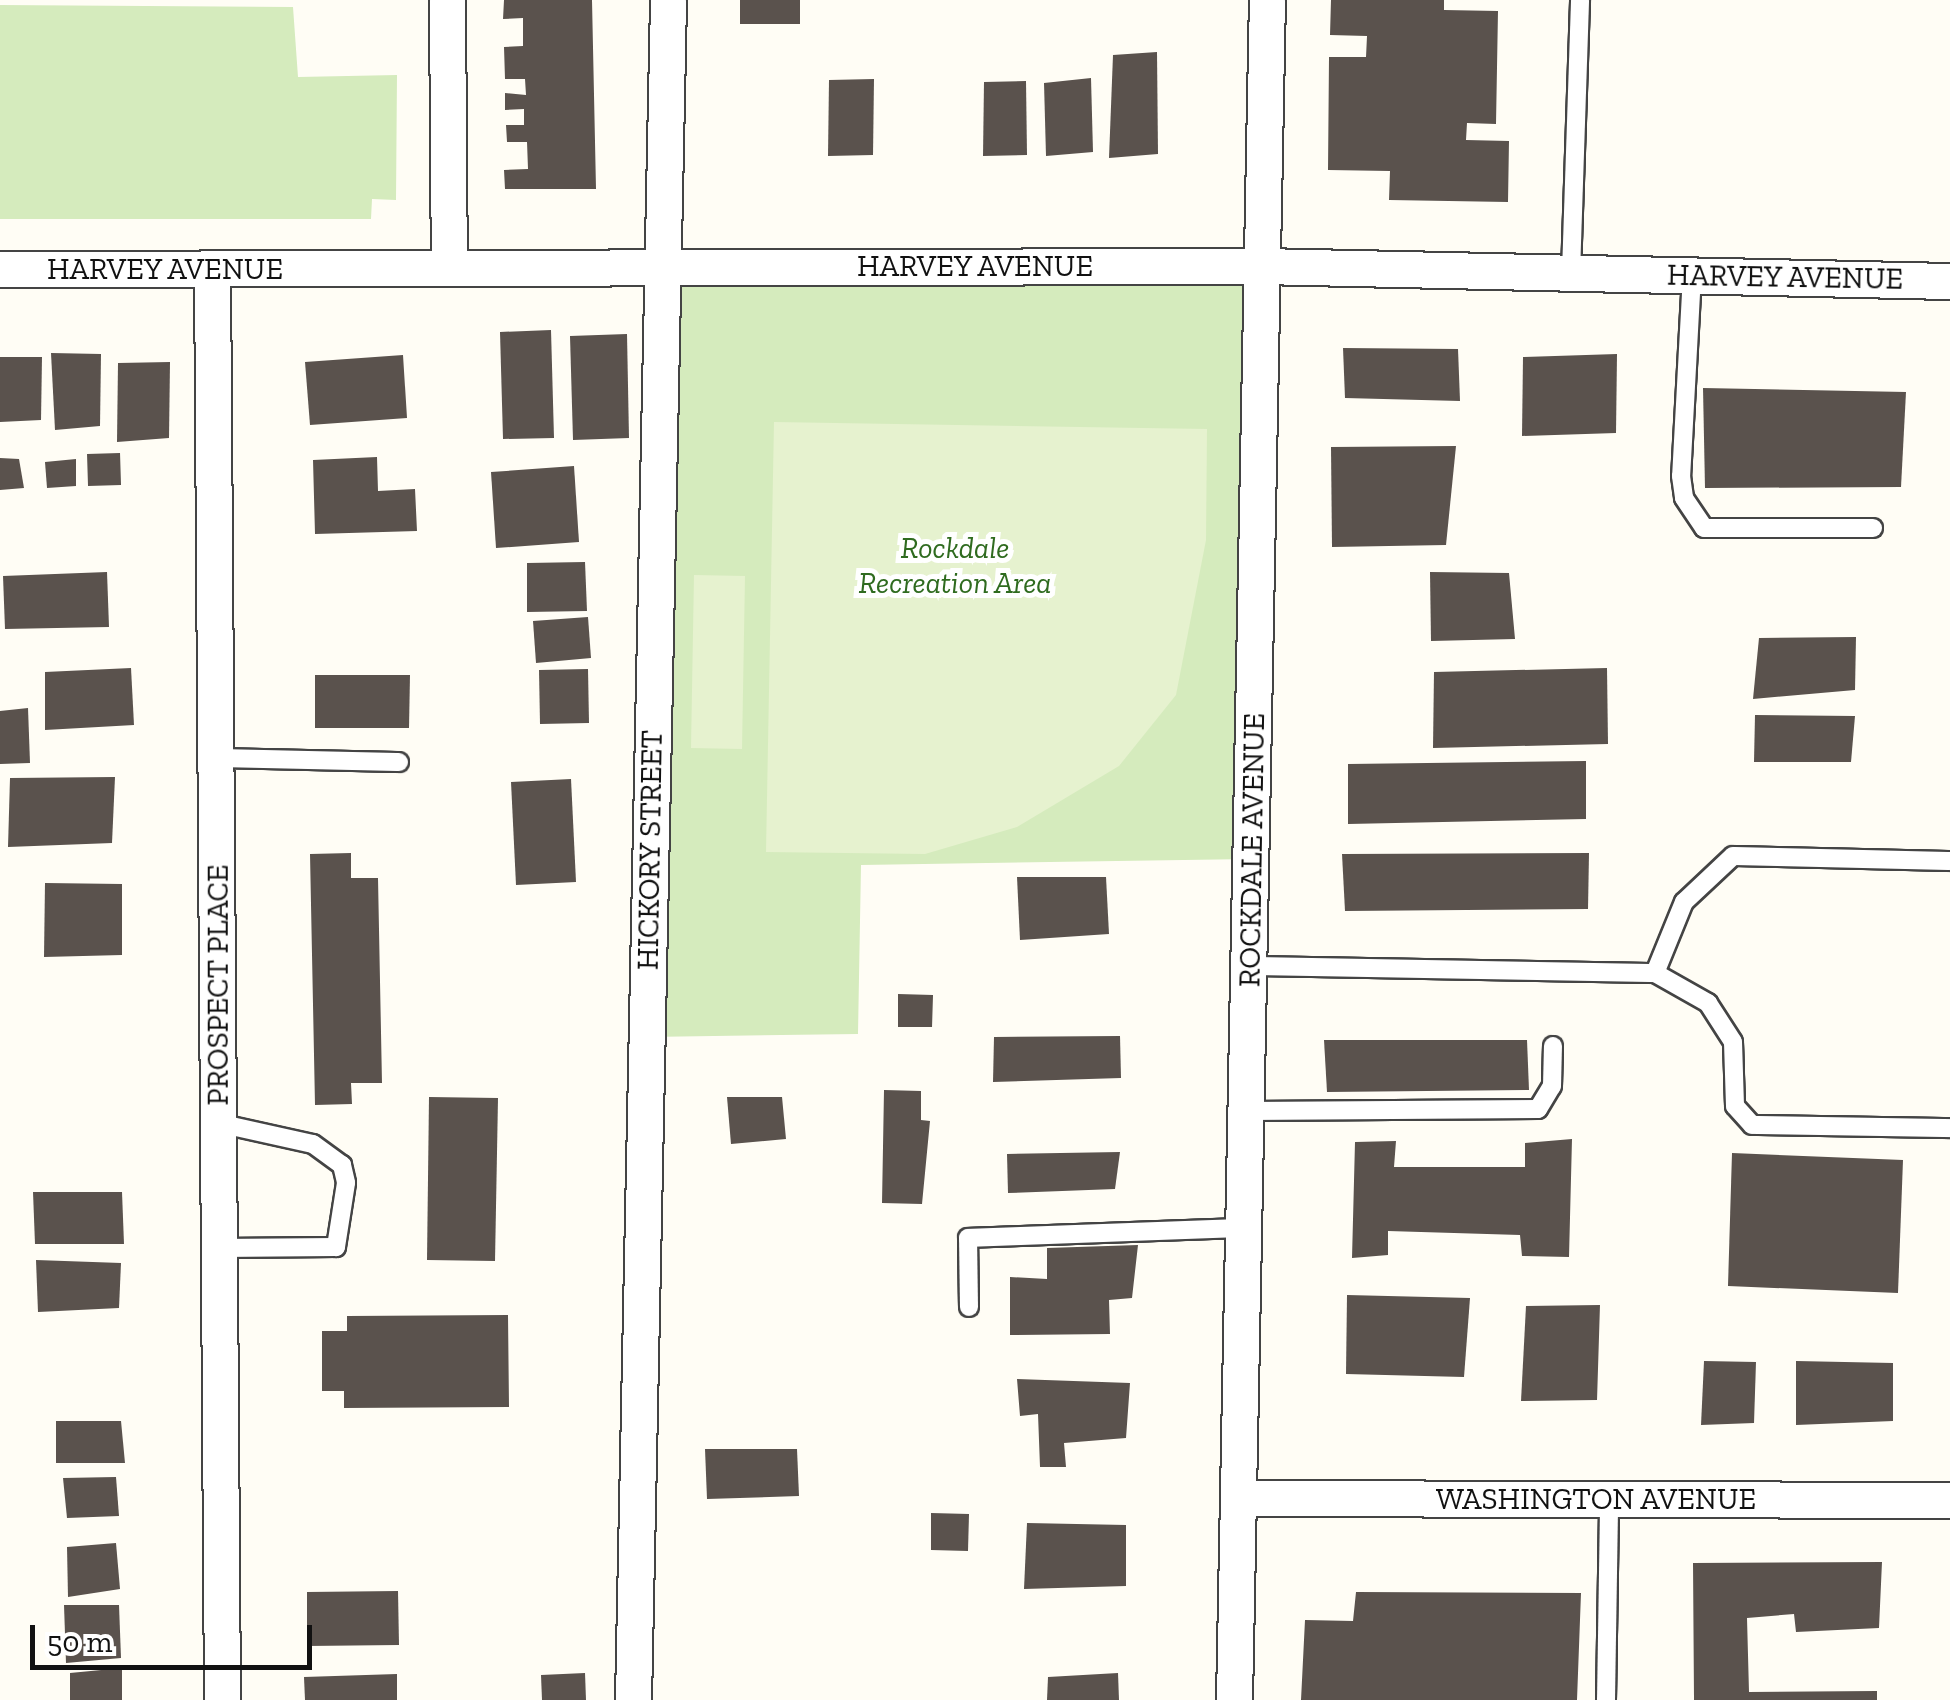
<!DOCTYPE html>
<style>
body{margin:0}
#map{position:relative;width:1950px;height:1700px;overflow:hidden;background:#fffdf5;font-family:"Zilla Slab",serif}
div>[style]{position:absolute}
.green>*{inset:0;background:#d5ebbd}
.pitch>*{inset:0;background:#e6f2cf}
.building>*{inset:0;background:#5a524d}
.roads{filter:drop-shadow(2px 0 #444) drop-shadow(-2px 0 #444) drop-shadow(0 2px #444) drop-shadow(0 -2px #444)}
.lane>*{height:18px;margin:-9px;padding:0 9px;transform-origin:9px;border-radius:9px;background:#fff}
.street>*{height:35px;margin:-17.5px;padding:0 17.5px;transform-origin:17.5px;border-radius:17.5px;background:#fff}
span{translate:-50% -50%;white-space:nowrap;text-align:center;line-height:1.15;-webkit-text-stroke:10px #fff;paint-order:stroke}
.street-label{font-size:30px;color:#111}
.park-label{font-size:30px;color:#2f6b1f;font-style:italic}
.scale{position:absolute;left:30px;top:1625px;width:282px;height:45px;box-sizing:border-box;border:5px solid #111;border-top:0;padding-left:12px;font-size:30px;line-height:35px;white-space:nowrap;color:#111;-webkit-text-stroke:8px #fff;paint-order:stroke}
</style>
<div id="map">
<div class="green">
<i style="clip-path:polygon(0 5px,293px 7px,298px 77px,397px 75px,396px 200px,372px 199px,371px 219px,0 219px)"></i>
<i style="clip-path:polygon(662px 266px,1261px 266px,1251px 859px,861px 865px,858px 1034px,647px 1037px)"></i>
</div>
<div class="pitch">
<i style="clip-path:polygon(774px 422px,1207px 429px,1206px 540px,1176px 695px,1119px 766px,1017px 827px,925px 854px,766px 852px)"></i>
<i style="clip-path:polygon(694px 575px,745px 576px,742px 749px,691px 748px)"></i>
</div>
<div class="building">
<i style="clip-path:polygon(504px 0,592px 0,596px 189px,505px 189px,504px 170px,528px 169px,527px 142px,507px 142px,506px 125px,524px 125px,524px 109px,505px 110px,505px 93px,526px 95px,525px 79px,505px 79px,504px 47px,523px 46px,523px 18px,503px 19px)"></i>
<i style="clip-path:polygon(740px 0,800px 0,800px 24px,740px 24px)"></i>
<i style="clip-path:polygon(1331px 0,1444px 0,1444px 10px,1498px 11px,1496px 124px,1467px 123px,1466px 140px,1509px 141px,1508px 202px,1389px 200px,1390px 171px,1328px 170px,1329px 57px,1366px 57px,1367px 36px,1330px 35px)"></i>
<i style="clip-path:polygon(1157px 52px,1158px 154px,1109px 158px,1113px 55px)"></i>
<i style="clip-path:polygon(1091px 78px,1093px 152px,1046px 156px,1044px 83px)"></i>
<i style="clip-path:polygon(874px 79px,873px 155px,828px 156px,829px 80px)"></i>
<i style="clip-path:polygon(1026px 81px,1027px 155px,983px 156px,984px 82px)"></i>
<i style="clip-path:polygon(551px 330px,554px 438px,503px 439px,500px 332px)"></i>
<i style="clip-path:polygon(627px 334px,629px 438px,573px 440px,570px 336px)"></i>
<i style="clip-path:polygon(1343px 348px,1458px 349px,1460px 401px,1345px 398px)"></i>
<i style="clip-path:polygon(51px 353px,101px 354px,100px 426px,55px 430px)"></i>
<i style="clip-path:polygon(1617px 354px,1616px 433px,1522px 436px,1523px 357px)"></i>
<i style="clip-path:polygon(403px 355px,407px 418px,310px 425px,305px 362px)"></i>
<i style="clip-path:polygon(0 357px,42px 357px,41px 420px,0 422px)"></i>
<i style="clip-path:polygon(170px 362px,169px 438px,117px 442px,118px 363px)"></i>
<i style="clip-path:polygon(1703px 388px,1906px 392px,1901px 487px,1705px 488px)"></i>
<i style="clip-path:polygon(1456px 446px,1446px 545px,1332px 547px,1331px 447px)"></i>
<i style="clip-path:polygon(120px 453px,121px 485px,88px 486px,87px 454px)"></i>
<i style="clip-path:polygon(377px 457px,378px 491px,415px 489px,417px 531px,315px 534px,313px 460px)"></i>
<i style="clip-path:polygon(0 458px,19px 459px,24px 488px,0 490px)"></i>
<i style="clip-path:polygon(76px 459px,76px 486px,47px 488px,45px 462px)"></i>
<i style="clip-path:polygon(574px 466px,579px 542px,496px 548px,491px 472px)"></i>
<i style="clip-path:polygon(585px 562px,587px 611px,527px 612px,527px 563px)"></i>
<i style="clip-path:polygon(107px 572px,109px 627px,5px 629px,3px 576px)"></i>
<i style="clip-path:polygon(1430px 572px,1509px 573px,1515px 639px,1431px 641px)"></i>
<i style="clip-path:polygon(588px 617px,591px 658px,536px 663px,533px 621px)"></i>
<i style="clip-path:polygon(1856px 637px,1855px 690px,1753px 699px,1759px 638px)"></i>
<i style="clip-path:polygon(131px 668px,134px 725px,45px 730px,45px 672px)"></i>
<i style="clip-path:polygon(1607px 668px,1608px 744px,1433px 748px,1434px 672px)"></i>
<i style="clip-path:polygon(588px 669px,589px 723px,540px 724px,539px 670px)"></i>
<i style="clip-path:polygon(315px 675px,410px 675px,409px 728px,315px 728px)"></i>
<i style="clip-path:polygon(28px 708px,30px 763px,0 764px,0 711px)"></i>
<i style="clip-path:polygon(1755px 715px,1855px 716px,1851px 762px,1754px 762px)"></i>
<i style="clip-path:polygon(1586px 761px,1586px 819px,1348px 824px,1348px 764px)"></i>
<i style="clip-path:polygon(115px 777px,112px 843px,8px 847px,10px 778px)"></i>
<i style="clip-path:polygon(571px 779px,576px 882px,516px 885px,511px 782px)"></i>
<i style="clip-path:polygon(351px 853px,351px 878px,378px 878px,382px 1083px,351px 1083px,352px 1104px,315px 1105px,310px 854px)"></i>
<i style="clip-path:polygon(1589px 853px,1588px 909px,1345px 911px,1342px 854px)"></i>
<i style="clip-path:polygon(1017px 877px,1106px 877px,1109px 934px,1020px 940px)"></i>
<i style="clip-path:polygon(45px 883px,122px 884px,122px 955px,44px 957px)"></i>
<i style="clip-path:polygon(898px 994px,933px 995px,932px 1027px,898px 1027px)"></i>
<i style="clip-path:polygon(1120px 1036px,1121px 1078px,993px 1082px,994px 1037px)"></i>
<i style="clip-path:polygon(1324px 1040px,1527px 1040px,1529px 1090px,1327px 1092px)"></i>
<i style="clip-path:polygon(884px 1090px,921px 1091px,921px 1120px,930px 1121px,922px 1204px,882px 1203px)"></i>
<i style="clip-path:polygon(429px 1097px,498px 1098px,495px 1261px,427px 1260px)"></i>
<i style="clip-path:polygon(727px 1097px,782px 1097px,786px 1139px,731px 1144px)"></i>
<i style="clip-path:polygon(1572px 1139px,1569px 1257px,1522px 1256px,1520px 1235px,1388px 1231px,1388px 1255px,1352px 1258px,1355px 1142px,1396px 1141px,1394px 1167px,1525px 1167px,1525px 1143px)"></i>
<i style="clip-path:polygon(1120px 1152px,1115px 1189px,1008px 1193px,1007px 1154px)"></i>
<i style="clip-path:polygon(1732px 1153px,1903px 1160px,1898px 1293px,1728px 1286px)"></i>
<i style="clip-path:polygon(33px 1192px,122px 1192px,124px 1244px,35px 1244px)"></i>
<i style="clip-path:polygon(1138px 1245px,1132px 1298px,1109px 1300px,1110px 1334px,1010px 1335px,1010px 1277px,1047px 1279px,1047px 1248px)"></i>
<i style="clip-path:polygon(36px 1260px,121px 1263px,119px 1308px,38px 1312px)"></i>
<i style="clip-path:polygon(1347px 1295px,1470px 1298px,1464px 1377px,1346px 1374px)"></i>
<i style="clip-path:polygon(1600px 1305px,1597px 1400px,1521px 1401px,1526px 1306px)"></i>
<i style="clip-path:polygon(508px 1315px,509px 1407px,344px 1408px,344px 1391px,322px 1391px,322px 1331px,347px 1331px,347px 1316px)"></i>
<i style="clip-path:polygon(1704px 1361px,1756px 1362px,1754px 1423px,1701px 1425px)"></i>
<i style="clip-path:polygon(1796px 1361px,1893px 1363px,1893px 1421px,1796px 1425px)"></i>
<i style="clip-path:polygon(1017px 1379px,1130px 1383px,1126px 1438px,1064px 1443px,1066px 1467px,1040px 1467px,1038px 1414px,1020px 1416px)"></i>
<i style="clip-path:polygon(56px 1421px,121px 1421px,125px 1463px,56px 1463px)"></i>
<i style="clip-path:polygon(705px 1449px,797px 1449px,799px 1496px,707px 1499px)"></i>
<i style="clip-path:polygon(116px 1477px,119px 1516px,67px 1518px,63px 1478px)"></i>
<i style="clip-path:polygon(931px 1513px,969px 1514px,968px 1551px,931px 1550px)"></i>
<i style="clip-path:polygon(1027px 1523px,1126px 1525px,1126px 1586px,1024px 1589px)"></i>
<i style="clip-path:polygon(116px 1543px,120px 1589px,68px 1597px,67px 1547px)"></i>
<i style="clip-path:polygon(1882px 1562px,1879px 1628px,1796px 1632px,1794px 1614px,1747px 1618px,1749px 1692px,1877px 1691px,1877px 1700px,1694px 1700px,1693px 1563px)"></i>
<i style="clip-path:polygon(398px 1591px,399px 1645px,307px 1646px,307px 1592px)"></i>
<i style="clip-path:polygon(1356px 1592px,1581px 1593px,1577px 1700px,1301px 1700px,1305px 1620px,1353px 1621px)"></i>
<i style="clip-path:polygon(64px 1605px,119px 1605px,121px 1658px,66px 1663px)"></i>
<i style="clip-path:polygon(122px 1668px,122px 1700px,70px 1700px,70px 1673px)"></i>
<i style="clip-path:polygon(585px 1673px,586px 1700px,542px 1700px,541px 1675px)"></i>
<i style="clip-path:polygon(1118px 1673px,1119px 1700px,1047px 1700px,1048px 1677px)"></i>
<i style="clip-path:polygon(397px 1674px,397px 1700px,305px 1700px,304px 1677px)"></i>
</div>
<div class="roads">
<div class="lane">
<i style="left:1571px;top:273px;width:273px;rotate:-88.1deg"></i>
<i style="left:1692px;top:275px;width:201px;rotate:93.1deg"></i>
<i style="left:1681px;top:476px;width:22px;rotate:82deg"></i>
<i style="left:1684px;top:498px;width:36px;rotate:56deg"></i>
<i style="left:1704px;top:528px;width:169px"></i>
<i style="left:217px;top:758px;width:182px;rotate:1.3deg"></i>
<i style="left:1250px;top:966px;width:405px;rotate:1deg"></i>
<i style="left:1655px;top:973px;width:61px;rotate:29.5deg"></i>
<i style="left:1708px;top:1003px;width:46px;rotate:57.3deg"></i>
<i style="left:1733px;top:1042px;width:64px;rotate:88.2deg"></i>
<i style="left:1735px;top:1106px;width:25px;rotate:48deg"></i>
<i style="left:1752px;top:1125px;width:198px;rotate:0.9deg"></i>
<i style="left:1655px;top:973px;width:77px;rotate:-67.8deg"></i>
<i style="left:1684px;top:902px;width:67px;rotate:-43.2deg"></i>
<i style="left:1733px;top:856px;width:217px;rotate:1.3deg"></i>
<i style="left:1248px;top:1111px;width:290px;rotate:-0.4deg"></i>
<i style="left:1538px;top:1109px;width:27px;rotate:-59deg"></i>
<i style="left:1552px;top:1086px;width:40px;rotate:-88.6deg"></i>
<i style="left:218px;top:1123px;width:97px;rotate:12.5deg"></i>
<i style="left:313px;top:1144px;width:36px;rotate:36deg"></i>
<i style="left:342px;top:1165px;width:18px;rotate:77deg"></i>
<i style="left:346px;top:1183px;width:65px;rotate:98.9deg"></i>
<i style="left:336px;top:1247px;width:117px;rotate:179.5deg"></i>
<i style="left:969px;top:1307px;width:69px;rotate:-90.8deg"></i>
<i style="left:968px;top:1238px;width:277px;rotate:-2.1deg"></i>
<i style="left:1606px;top:1700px;width:201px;rotate:-89.1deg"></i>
</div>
<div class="street">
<i style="left:447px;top:0;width:267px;rotate:89.6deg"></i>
<i style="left:0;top:269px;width:1261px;rotate:-0.14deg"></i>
<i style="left:1261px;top:266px;width:689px;rotate:1.25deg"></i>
<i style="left:212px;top:269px;width:1431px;rotate:89.6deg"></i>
<i style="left:1241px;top:1498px;width:709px;rotate:0.16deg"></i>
<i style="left:633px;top:1700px;width:1700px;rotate:-88.82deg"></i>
<i style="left:1234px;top:1700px;width:1700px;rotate:-88.89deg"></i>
</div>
</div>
<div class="street-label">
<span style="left:975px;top:266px">HARVEY AVENUE</span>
<span style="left:165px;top:269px">HARVEY AVENUE</span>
<span style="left:1785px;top:277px;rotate:1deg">HARVEY AVENUE</span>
<span style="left:650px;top:850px;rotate:-89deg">HICKORY STREET</span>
<span style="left:1252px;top:850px;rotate:-89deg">ROCKDALE AVENUE</span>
<span style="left:218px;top:985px;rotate:-90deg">PROSPECT PLACE</span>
<span style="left:1596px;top:1499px">WASHINGTON AVENUE</span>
</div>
<div class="park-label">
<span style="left:955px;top:565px">Rockdale<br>Recreation Area</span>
</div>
<div class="scale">50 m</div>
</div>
